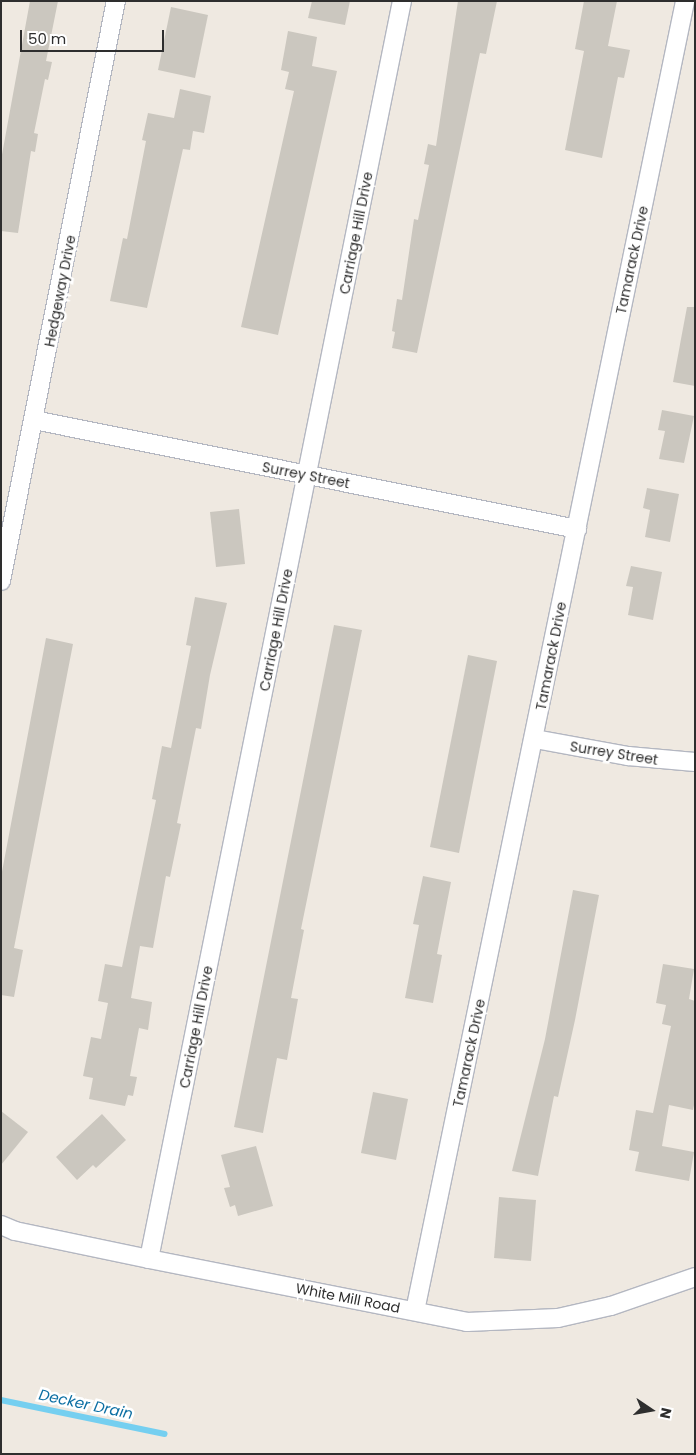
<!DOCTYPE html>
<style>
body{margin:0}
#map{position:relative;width:696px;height:1455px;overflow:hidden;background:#efe9e1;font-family:Poppins,sans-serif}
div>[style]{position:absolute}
.stream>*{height:5.5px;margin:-2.75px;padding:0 2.75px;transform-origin:2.75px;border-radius:2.75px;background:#75cff0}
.building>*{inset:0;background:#cbc7bf}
.roads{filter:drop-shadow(1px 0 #b4b7c1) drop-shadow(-1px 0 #b4b7c1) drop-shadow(0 1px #b4b7c1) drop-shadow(0 -1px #b4b7c1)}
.minor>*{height:18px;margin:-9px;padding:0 9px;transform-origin:9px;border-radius:9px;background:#fff}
span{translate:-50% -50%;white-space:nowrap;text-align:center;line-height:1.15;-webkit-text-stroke:5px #fff;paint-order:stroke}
.street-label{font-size:14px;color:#2e2e2e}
.water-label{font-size:15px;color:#0d6fa3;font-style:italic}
.frame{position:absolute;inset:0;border:2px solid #2e2e2e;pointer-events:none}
.north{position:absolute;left:626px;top:1385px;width:50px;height:50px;-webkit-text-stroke:4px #fff;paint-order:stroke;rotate:102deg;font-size:14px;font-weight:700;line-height:20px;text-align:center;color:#2e2e2e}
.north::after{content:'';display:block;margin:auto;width:18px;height:22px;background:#2e2e2e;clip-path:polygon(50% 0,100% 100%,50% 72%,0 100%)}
.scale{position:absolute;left:20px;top:30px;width:144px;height:22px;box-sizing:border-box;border:2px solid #2e2e2e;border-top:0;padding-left:6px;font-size:15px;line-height:18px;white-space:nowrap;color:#2e2e2e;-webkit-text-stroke:4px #fff;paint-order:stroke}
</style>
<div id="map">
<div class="stream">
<i style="left:1px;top:1400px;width:167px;rotate:11.7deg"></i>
</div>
<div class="building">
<i style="clip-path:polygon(30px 1px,58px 1px,46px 61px,52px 62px,48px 80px,45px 79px,34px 133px,38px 134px,35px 152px,31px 151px,18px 233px,1px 231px,1px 160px)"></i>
<i style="clip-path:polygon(312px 1px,350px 1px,345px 25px,308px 18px)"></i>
<i style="clip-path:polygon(458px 1px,497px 1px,486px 54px,480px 53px,417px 353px,392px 348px,395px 332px,392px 331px,397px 299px,402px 300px,414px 219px,418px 220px,429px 165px,424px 164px,428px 144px,436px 146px)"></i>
<i style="clip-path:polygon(584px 1px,617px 1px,608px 46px,630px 50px,624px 78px,618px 77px,602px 158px,565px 150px,584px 51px,575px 49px)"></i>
<i style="clip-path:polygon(171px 7px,208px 15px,195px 78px,158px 70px)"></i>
<i style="clip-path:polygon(288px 31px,317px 37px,312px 66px,337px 71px,278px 335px,241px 327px,294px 91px,285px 89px,289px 72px,281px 70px)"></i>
<i style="clip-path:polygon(180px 89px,211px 96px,204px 133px,193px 131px,190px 150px,183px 149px,147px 308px,110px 301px,123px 238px,127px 239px,146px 141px,142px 140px,148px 113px,174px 118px)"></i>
<i style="clip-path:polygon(687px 307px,695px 307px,695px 386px,673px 382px)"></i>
<i style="clip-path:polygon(662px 410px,694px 416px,684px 463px,659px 459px,665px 431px,658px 430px)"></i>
<i style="clip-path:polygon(647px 488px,679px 494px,670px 542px,645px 537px,650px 510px,643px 508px)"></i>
<i style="clip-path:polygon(239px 509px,245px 564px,216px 567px,210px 512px)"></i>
<i style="clip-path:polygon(631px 566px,662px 572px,653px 620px,628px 615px,633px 587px,626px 586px)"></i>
<i style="clip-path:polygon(195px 597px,227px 603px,210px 675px,201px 729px,196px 728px,177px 823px,181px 824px,170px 877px,166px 876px,153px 948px,140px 946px,131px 998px,152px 1002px,148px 1030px,139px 1028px,130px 1076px,137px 1077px,133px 1096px,128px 1095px,125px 1106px,89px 1099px,93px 1078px,83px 1076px,91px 1037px,101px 1039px,108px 1003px,98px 1001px,105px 964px,122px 967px,156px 800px,152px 799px,162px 746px,171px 748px,191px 646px,186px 645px)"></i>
<i style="clip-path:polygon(334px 625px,362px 630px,301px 929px,304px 930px,291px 998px,298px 999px,287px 1060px,277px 1058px,263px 1133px,234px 1127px)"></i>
<i style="clip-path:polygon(46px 638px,73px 644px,14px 948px,23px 950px,14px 997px,1px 995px,1px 877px)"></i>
<i style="clip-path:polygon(468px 655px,497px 661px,459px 853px,430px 847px)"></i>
<i style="clip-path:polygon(423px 876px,451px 882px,437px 954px,442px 955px,433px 1003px,405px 998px,419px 925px,413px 924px)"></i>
<i style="clip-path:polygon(573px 890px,599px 895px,575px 1020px,558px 1097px,554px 1096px,538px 1176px,512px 1171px,545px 1039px)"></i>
<i style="clip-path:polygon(663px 964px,694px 969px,689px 999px,695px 1001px,695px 1100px,693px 1110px,669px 1105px,662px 1146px,694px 1152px,689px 1181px,635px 1171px,639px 1152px,629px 1150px,636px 1110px,653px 1113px,671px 1026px,662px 1024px,666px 1005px,656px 1003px)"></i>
<i style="clip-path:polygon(373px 1092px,408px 1099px,396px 1160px,361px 1153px)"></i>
<i style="clip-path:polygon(1px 1111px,28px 1132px,1px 1165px)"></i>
<i style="clip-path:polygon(102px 1114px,126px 1140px,96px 1168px,93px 1165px,77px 1180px,56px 1157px)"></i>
<i style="clip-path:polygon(256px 1146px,273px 1206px,238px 1216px,235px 1205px,230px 1207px,224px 1188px,230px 1187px,221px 1155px)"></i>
<i style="clip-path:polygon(499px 1197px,536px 1200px,531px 1261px,494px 1258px)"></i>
</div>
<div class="roads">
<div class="minor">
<i style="left:34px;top:420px;width:554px;rotate:11.35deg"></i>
<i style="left:1px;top:581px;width:591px;rotate:-78.79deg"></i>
<i style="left:535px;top:739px;width:95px;rotate:10.4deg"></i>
<i style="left:628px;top:756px;width:67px;rotate:5.1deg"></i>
<i style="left:1px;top:1225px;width:15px;rotate:23deg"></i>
<i style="left:15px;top:1231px;width:137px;rotate:11.8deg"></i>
<i style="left:149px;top:1259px;width:324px;rotate:11.2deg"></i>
<i style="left:467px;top:1322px;width:91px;rotate:-2.5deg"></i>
<i style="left:558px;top:1318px;width:54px;rotate:-12.8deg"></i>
<i style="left:611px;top:1306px;width:89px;rotate:-19deg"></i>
<i style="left:149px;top:1259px;width:1283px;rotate:-78.63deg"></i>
<i style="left:415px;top:1311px;width:1338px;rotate:-78.35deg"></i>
</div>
</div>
<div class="street-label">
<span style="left:356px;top:233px;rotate:-79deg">Carriage Hill Drive</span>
<span style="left:632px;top:260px;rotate:-78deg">Tamarack Drive</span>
<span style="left:60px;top:291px;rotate:-79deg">Hedgeway Drive</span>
<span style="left:306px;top:475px;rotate:11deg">Surrey Street</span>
<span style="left:276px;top:630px;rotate:-79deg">Carriage Hill Drive</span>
<span style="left:551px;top:656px;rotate:-79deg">Tamarack Drive</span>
<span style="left:614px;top:753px;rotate:9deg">Surrey Street</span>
<span style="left:196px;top:1027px;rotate:-79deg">Carriage Hill Drive</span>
<span style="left:469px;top:1053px;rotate:-78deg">Tamarack Drive</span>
<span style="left:348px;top:1298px;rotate:11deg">White Mill Road</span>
</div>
<div class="water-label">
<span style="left:86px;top:1404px;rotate:12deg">Decker Drain</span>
</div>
<div class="frame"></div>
<div class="north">N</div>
<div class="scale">50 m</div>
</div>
